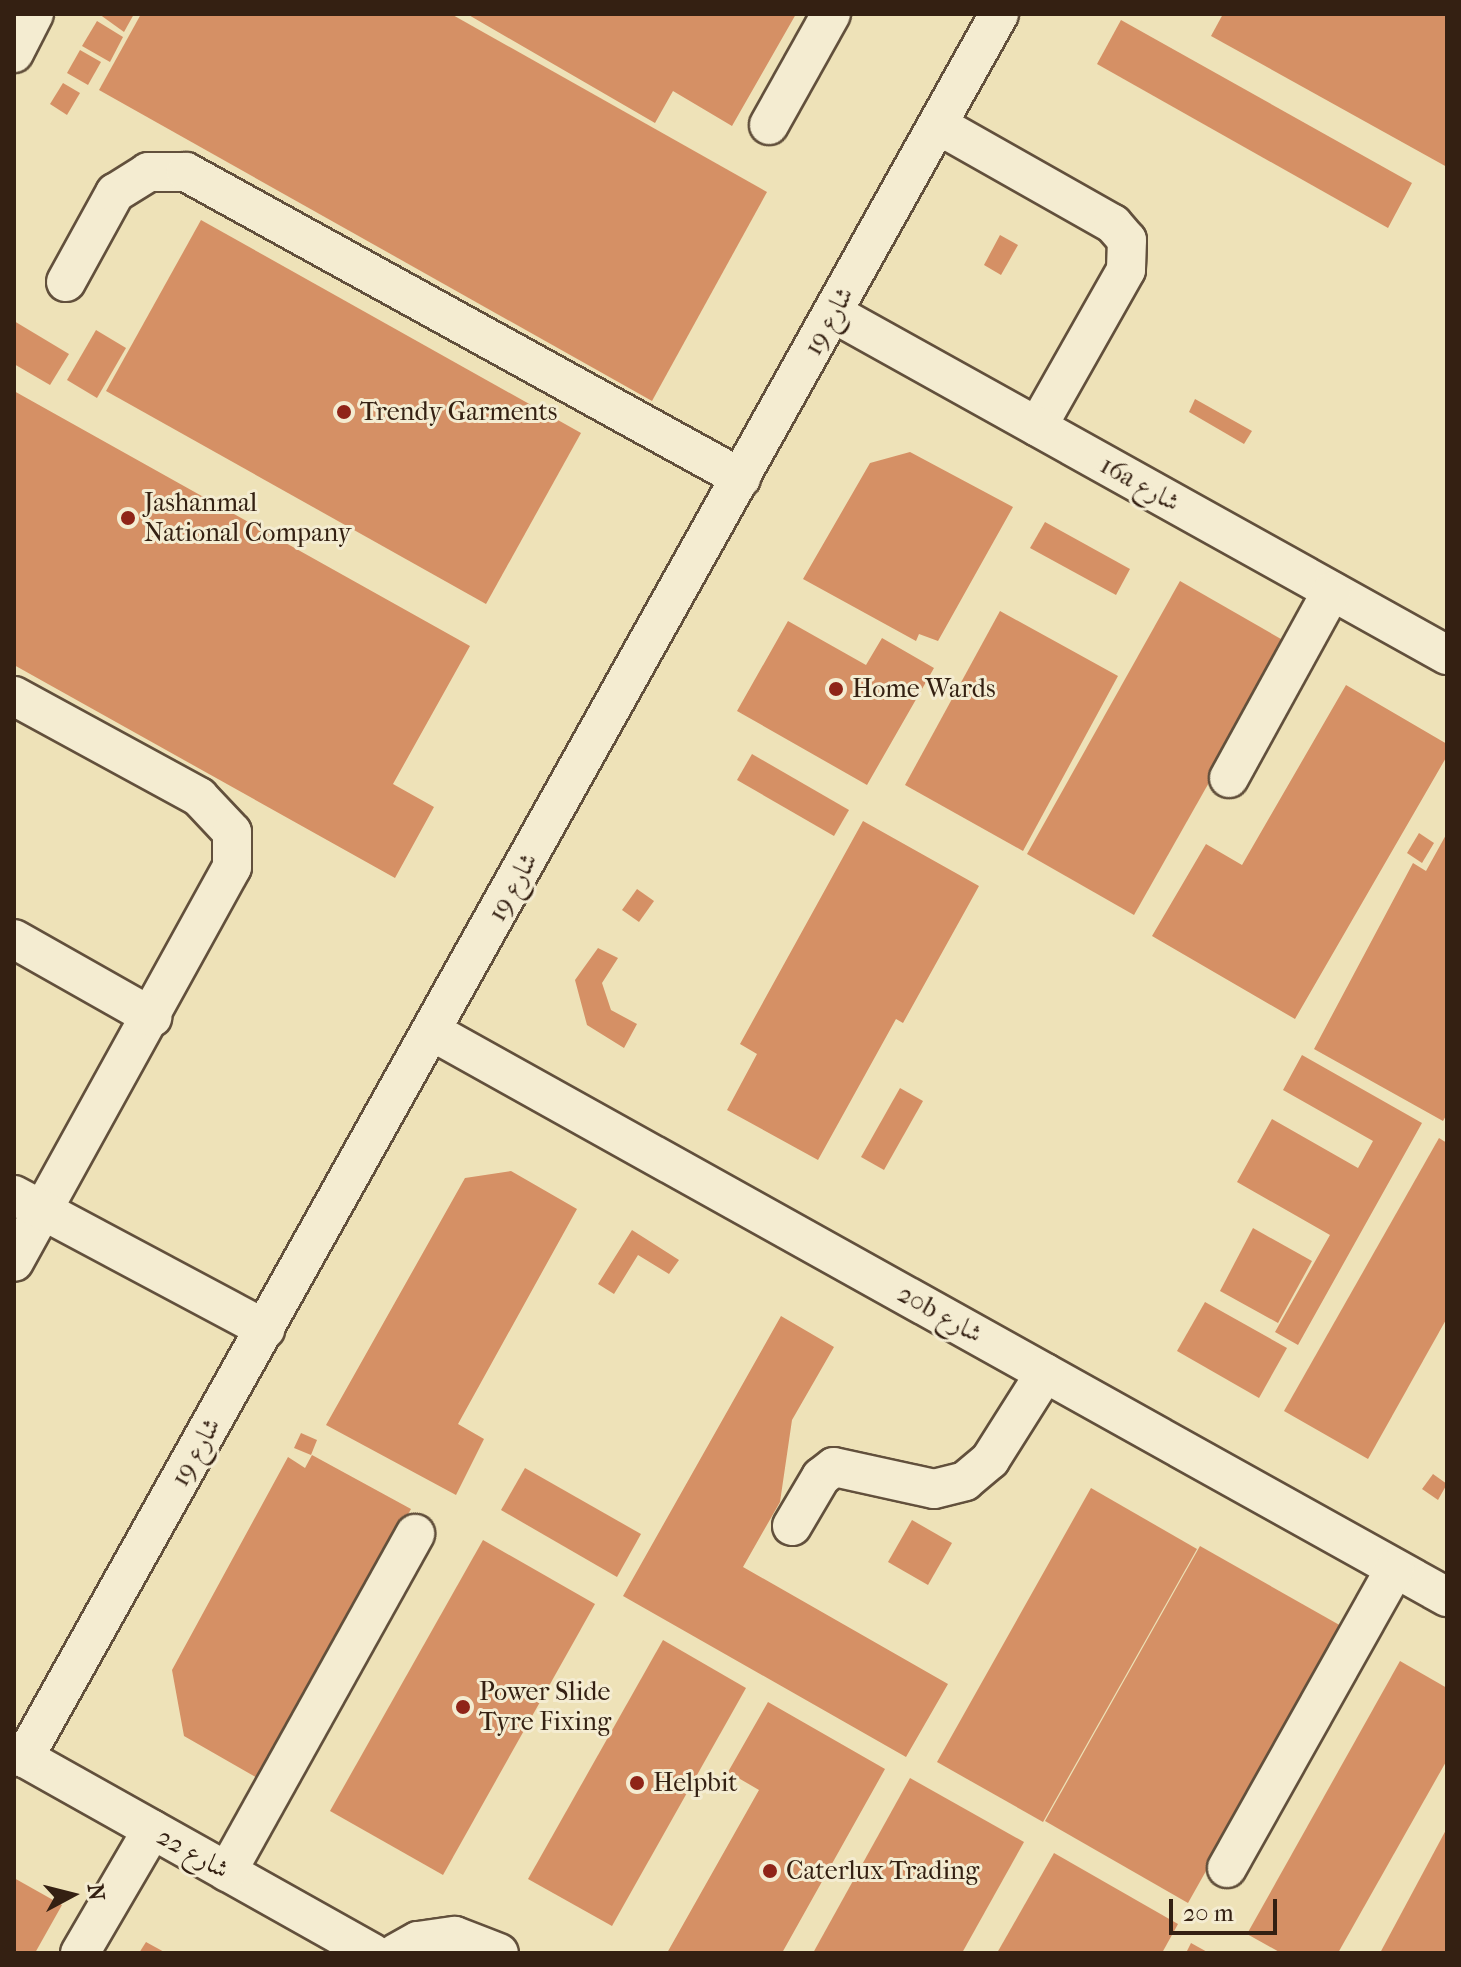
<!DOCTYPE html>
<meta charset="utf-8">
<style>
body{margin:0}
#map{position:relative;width:1461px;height:1967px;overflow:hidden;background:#eee2b8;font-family:"IM FELL French Canon",Amiri,serif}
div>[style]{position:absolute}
.building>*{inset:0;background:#d59065}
.roads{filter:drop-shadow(2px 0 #62503c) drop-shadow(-2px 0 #62503c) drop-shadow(0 2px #62503c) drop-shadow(0 -2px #62503c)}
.minor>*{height:38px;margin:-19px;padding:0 19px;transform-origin:19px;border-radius:19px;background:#f4ecd1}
.dots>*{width:22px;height:22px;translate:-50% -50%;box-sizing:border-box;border:4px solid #f4ecd1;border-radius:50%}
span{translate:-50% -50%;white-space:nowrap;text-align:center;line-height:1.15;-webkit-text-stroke:6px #f4ecd1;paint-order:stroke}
.street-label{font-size:26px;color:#342012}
.poi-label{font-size:26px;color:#342012}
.left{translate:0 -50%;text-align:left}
.frame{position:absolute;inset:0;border:16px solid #342012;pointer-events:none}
.north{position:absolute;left:32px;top:1855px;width:80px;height:80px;-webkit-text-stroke:6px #f4ecd1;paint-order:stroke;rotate:83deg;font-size:22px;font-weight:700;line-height:32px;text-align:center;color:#342012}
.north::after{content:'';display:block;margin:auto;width:28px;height:36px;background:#342012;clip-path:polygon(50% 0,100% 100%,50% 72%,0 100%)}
.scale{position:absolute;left:1169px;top:1899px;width:108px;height:36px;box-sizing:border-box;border:4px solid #342012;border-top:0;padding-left:10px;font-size:24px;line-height:28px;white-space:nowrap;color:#342012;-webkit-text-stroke:6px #f4ecd1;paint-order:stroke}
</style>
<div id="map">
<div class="building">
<i style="clip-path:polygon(99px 14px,134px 14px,124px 32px)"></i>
<i style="clip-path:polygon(141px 14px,451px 14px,767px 192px,652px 401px,99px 90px)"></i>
<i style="clip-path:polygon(467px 14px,796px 14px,732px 126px,673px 91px,655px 123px)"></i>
<i style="clip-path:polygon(1223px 14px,1447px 14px,1447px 167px,1211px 36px)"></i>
<i style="clip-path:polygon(1121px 20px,1412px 183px,1388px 228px,1097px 64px)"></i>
<i style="clip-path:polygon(97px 21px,123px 37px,110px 62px,82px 46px)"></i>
<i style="clip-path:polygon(80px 50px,101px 62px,88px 85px,67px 73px)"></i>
<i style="clip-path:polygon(63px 83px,80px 93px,67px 115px,50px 104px)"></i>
<i style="clip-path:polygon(201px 220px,581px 433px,486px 604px,106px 391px)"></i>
<i style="clip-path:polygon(1000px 235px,1018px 245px,1001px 275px,984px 265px)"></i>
<i style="clip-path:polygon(14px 321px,69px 354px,50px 385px,14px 364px)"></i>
<i style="clip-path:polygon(96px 330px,126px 348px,97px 398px,67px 380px)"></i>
<i style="clip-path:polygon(14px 391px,470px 646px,393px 784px,434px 807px,395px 878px,14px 665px)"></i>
<i style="clip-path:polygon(1195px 399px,1252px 431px,1244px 444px,1189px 412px)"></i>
<i style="clip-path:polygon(910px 452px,1013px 507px,938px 641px,919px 634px,916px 641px,803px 579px,870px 463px)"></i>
<i style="clip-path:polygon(1045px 522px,1130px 569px,1116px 595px,1030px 548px)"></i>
<i style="clip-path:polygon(1180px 581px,1288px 643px,1134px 915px,1027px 854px)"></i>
<i style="clip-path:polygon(1000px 611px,1118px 676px,1023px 851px,905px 785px)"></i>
<i style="clip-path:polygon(788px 621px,866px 665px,882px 638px,934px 668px,867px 785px,737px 711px)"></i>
<i style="clip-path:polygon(1346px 685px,1447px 744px,1447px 756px,1295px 1019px,1152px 936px,1206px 844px,1242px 865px)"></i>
<i style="clip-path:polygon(752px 754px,849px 810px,834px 836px,737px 780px)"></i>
<i style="clip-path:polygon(863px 821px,979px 886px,903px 1023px,896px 1019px,818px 1160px,727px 1110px,757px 1054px,740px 1044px)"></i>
<i style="clip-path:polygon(1419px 833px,1434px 843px,1422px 863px,1407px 853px)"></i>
<i style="clip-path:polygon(1447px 833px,1447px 1114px,1443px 1121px,1314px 1049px,1413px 863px,1426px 871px)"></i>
<i style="clip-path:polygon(637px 889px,654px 901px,639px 922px,622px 910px)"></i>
<i style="clip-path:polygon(598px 948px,618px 958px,602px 983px,611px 1010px,637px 1024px,624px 1048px,587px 1025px,575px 980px)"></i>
<i style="clip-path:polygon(1302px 1055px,1422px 1123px,1298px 1345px,1275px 1332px,1330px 1235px,1237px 1182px,1272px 1119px,1358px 1168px,1373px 1141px,1283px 1090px)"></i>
<i style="clip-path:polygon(900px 1088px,923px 1101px,884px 1170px,861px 1157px)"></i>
<i style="clip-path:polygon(1439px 1138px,1447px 1143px,1447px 1318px,1368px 1459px,1284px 1411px)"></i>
<i style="clip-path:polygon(511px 1171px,577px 1209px,458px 1424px,484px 1439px,456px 1495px,326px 1425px,465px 1178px)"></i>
<i style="clip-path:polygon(1253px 1228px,1312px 1261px,1278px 1323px,1220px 1291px)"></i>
<i style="clip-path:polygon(632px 1230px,679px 1260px,669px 1274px,638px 1255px,614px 1294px,598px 1284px)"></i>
<i style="clip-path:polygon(1205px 1302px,1287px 1348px,1259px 1398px,1177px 1351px)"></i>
<i style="clip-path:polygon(781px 1316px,834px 1347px,792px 1420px,780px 1502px,743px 1567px,948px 1684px,906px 1757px,623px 1596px)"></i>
<i style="clip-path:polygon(301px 1433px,317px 1440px,311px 1455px,294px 1448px)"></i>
<i style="clip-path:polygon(312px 1455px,411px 1509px,259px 1779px,184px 1736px,172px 1670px,288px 1457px,305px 1468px)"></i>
<i style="clip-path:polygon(525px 1468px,641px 1534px,617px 1577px,501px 1510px)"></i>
<i style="clip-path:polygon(1433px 1474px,1447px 1484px,1438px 1500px,1422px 1489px)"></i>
<i style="clip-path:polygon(1091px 1488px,1197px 1549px,1043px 1822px,937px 1762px)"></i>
<i style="clip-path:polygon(912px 1520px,952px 1543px,928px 1585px,888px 1562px)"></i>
<i style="clip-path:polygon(483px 1540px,595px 1604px,443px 1875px,330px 1811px)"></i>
<i style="clip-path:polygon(1200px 1546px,1343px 1627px,1188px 1903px,1045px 1821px)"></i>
<i style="clip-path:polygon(663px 1640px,746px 1688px,612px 1926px,528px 1879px)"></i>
<i style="clip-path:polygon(1400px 1661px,1447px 1688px,1447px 1760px,1338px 1953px,1281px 1953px,1247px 1934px)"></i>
<i style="clip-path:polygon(768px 1702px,885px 1769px,782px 1953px,667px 1953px,759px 1790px,728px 1772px)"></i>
<i style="clip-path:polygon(910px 1778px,1024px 1842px,962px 1953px,813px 1953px)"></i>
<i style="clip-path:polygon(1447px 1828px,1447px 1953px,1380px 1953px)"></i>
<i style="clip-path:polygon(1054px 1853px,1178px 1924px,1162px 1953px,997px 1953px)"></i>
<i style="clip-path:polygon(14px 1878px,62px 1905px,35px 1953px,14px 1953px)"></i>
<i style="clip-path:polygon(146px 1942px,166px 1953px,139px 1953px)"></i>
<i style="clip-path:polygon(1191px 1943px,1209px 1953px,1186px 1953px)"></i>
</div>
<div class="roads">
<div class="minor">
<i style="left:14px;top:53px;width:44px;rotate:-62.9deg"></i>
<i style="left:769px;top:125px;width:127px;rotate:-60.8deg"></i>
<i style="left:938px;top:125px;width:201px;rotate:29.5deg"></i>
<i style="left:1113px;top:224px;width:21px;rotate:49deg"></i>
<i style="left:1127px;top:240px;width:30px;rotate:92deg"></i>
<i style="left:1126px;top:270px;width:180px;rotate:119.5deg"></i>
<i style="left:66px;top:282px;width:102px;rotate:-61.2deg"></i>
<i style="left:115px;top:193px;width:39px;rotate:-32deg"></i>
<i style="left:148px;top:172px;width:38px"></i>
<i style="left:186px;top:172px;width:634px;rotate:28.87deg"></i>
<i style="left:833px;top:313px;width:703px;rotate:29.12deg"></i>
<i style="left:14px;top:696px;width:211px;rotate:28.6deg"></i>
<i style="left:199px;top:797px;width:48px;rotate:46.7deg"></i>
<i style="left:232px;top:832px;width:35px;rotate:90deg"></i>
<i style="left:232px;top:867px;width:451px;rotate:118.9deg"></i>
<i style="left:1229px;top:778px;width:213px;rotate:-61.2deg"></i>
<i style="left:14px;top:939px;width:159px;rotate:29.5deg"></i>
<i style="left:433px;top:1032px;width:1161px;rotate:29.13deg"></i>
<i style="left:14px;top:1195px;width:285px;rotate:28.1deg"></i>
<i style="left:792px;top:1526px;width:57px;rotate:-59.4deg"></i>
<i style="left:821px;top:1477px;width:16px;rotate:-38deg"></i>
<i style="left:834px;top:1467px;width:102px;rotate:12.4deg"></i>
<i style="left:934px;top:1489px;width:32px;rotate:-14deg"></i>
<i style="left:965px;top:1481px;width:33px;rotate:-40deg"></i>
<i style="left:990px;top:1460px;width:103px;rotate:-57.7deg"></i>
<i style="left:14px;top:1752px;width:411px;rotate:29.3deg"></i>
<i style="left:24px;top:1758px;width:1998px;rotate:-60.79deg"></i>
<i style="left:1227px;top:1868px;width:343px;rotate:-60.7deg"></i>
<i style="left:227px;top:1872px;width:387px;rotate:-60.9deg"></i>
<i style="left:80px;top:1953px;width:143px;rotate:-59.7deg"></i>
<i style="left:396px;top:1953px;width:25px;rotate:-29deg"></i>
<i style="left:418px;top:1941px;width:37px;rotate:-8deg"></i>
<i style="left:455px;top:1936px;width:47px;rotate:21.1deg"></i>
</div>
</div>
<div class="dots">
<i style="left:344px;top:412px;background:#8f2418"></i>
<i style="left:128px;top:518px;background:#8f2418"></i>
<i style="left:836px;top:689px;background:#8f2418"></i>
<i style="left:463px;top:1707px;background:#8f2418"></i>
<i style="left:637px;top:1783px;background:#8f2418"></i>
<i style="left:770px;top:1871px;background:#8f2418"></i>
</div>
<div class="street-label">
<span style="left:829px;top:321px;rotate:-61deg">شارع 19</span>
<span style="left:1140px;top:484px;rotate:29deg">16a شارع</span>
<span style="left:513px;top:887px;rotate:-61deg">شارع 19</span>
<span style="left:940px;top:1314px;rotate:29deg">20b شارع</span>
<span style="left:196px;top:1452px;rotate:-61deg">شارع 19</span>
<span style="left:193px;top:1853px;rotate:29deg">شارع 22</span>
</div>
<div class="poi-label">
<span class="left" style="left:360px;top:412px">Trendy Garments</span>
<span class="left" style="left:144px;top:518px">Jashanmal<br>National Company</span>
<span class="left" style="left:852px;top:689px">Home Wards</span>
<span class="left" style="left:479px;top:1707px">Power Slide<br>Tyre Fixing</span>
<span class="left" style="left:653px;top:1783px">Helpbit</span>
<span class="left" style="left:786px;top:1871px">Caterlux Trading</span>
</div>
<div class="frame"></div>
<div class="north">N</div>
<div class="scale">20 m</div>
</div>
